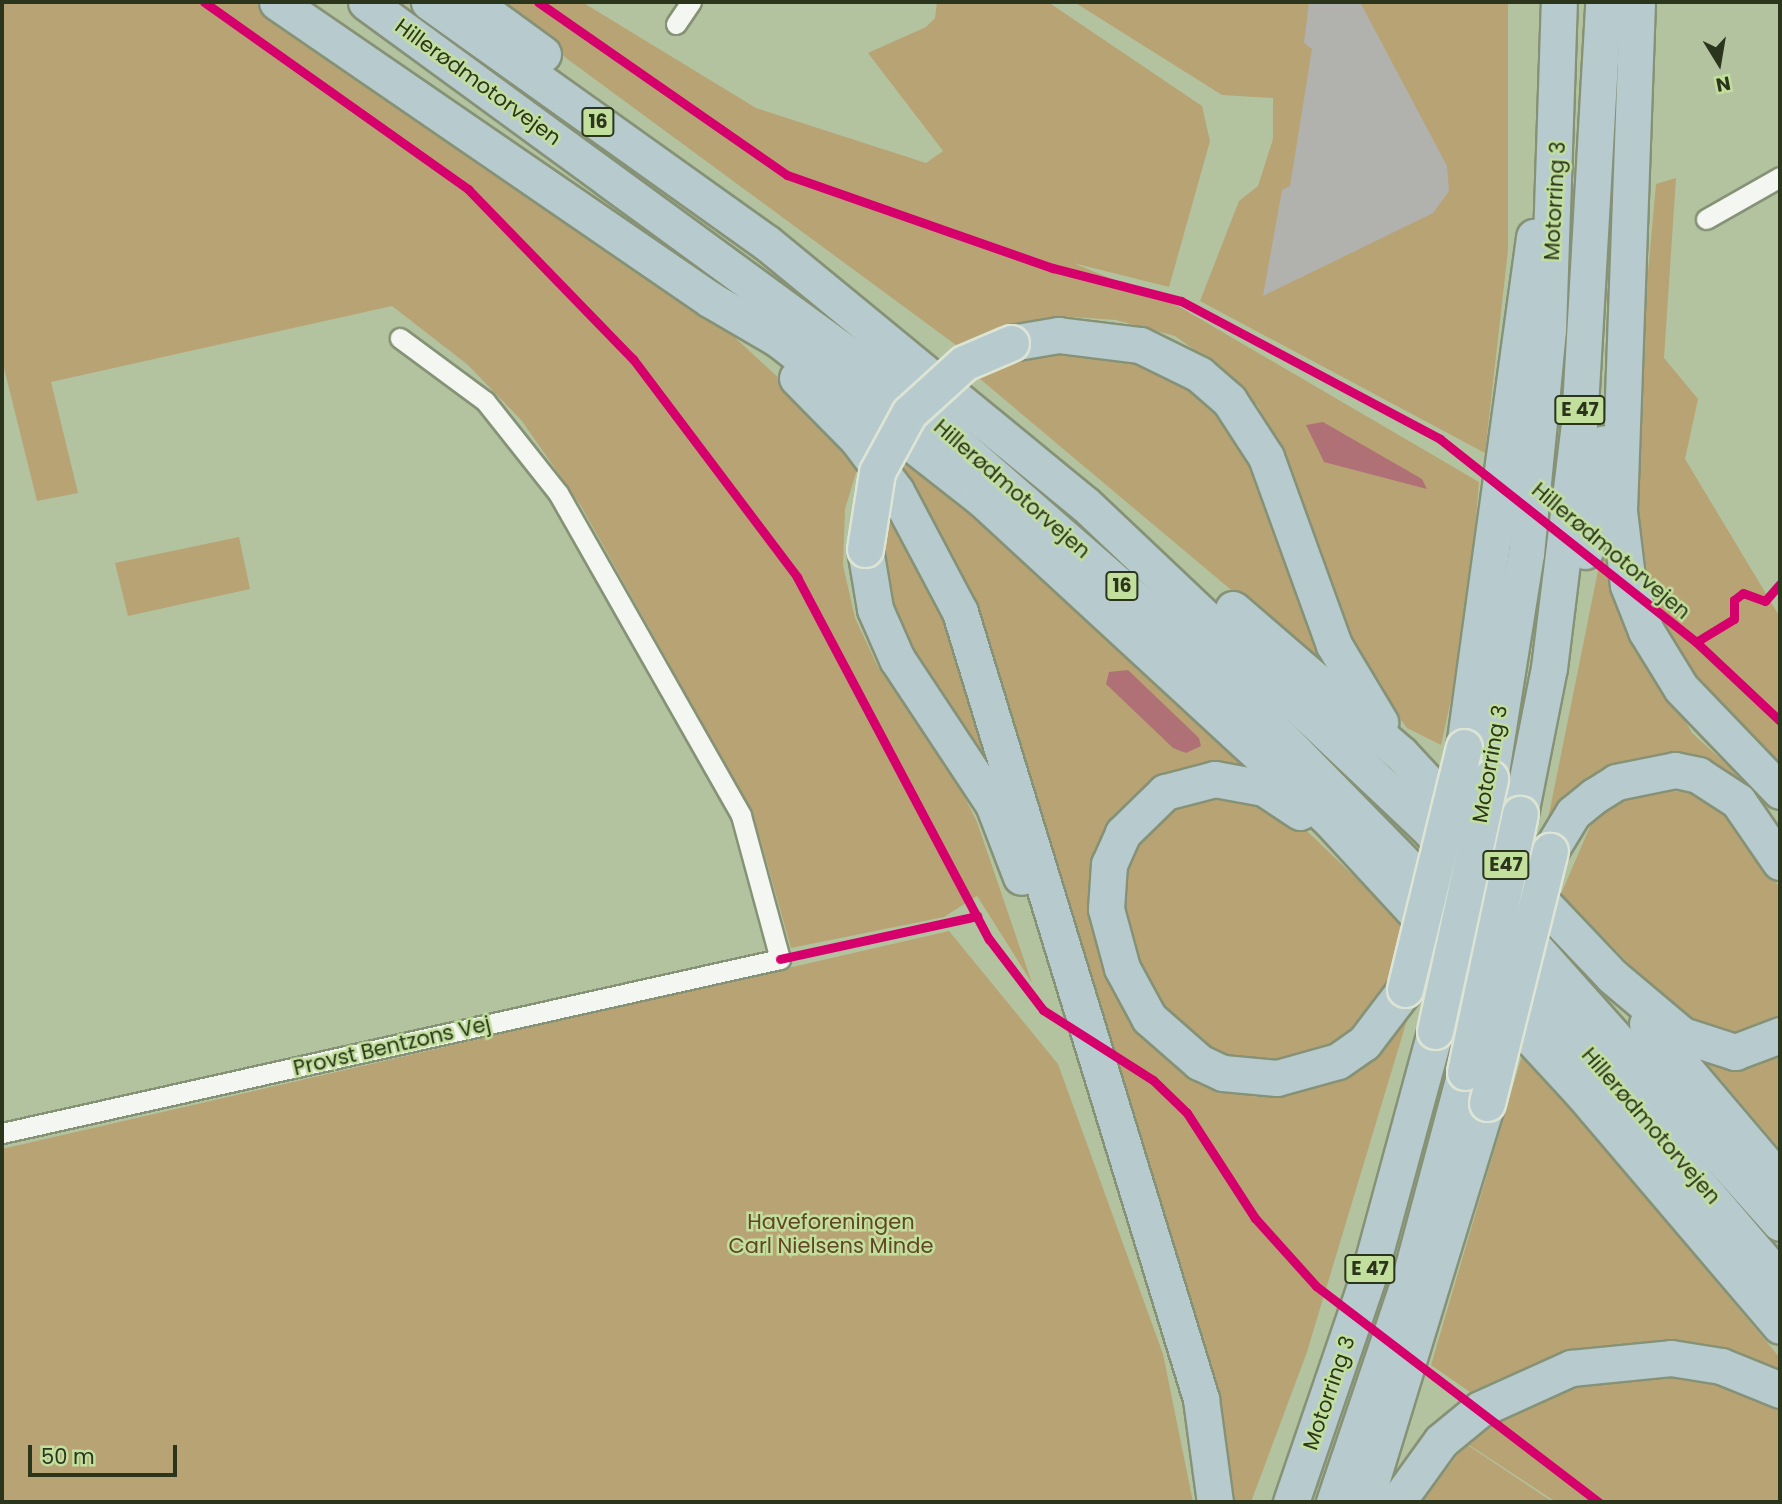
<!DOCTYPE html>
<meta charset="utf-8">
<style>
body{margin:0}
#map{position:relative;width:1782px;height:1504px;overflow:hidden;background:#b3c39f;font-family:Poppins,sans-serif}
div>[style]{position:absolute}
.green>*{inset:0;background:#b8a374}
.water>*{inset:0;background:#b07176}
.building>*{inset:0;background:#b1b2ae}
.roads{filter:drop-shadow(2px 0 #869276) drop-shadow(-2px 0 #869276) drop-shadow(0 2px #869276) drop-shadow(0 -2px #869276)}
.minor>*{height:19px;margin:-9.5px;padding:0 9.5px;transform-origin:9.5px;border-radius:9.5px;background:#f4f6f1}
.motorway>*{height:35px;margin:-17.5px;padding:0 17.5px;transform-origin:17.5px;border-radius:17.5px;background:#b7cbcf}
.bridges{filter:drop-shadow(2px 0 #dde4d4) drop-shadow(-2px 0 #dde4d4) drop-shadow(0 2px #dde4d4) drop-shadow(0 -2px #dde4d4)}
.motorway-bridge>*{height:35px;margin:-17.5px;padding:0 17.5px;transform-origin:17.5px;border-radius:17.5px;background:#b7cbcf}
.cycleway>*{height:9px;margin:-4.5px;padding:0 4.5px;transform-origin:4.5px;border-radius:4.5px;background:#d6006c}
span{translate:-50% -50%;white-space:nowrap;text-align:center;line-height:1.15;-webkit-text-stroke:5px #c2df9d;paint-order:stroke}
.shield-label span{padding:2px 5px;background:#c2df9d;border:2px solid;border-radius:5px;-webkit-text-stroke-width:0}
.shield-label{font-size:19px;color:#2a351b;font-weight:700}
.street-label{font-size:21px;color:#2a351b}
.park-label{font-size:21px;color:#634524}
.frame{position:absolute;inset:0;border:4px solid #2a351b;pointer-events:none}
.north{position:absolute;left:1684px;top:28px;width:70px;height:70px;-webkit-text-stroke:5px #c2df9d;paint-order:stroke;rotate:169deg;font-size:19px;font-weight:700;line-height:28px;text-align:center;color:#2a351b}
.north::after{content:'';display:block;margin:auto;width:24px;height:32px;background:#2a351b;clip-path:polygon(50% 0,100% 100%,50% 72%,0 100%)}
.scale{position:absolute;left:28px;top:1445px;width:149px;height:32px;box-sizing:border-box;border:4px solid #2a351b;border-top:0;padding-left:9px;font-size:21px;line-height:24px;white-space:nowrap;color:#2a351b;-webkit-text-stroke:5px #c2df9d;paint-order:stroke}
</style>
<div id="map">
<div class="green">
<i style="clip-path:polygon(2px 2px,259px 2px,564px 210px,730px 333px,809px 406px,859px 463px,845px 509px,843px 565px,855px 618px,878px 667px,951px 770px,977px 822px,1032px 983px,977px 896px,944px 917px,791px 948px,760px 838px,728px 769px,581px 506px,522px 421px,468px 365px,392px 306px,51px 382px,78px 493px,37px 501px,2px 360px)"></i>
<i style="clip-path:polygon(490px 2px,582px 2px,756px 108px,926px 163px,943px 151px,868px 53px,926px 27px,935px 18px,937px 2px,1048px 2px,1202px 106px,1210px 141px,1169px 287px,1073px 263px,1178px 306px,1479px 482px,1467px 626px,1441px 745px,1407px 728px,1355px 656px,1278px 444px,1258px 406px,1217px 366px,1175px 336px,1116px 320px,1058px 316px,998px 327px,956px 345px)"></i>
<i style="clip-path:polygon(1074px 2px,1508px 2px,1508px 250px,1485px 453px,1200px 301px,1239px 201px,1258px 186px,1273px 139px,1273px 98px,1222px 95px)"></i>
<i style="clip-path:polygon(1676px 178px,1664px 358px,1698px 399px,1685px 459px,1780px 617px,1780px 769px,1675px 655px,1642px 579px,1635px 512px,1639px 371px,1656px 184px)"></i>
<i style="clip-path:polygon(1026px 350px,1151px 350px,1245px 431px,1343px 684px,973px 373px)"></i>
<i style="clip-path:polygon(900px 445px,1260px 773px,1184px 774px,1130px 799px,1113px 822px,1094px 909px,1111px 986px,1139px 1033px,1191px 1081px,1256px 1097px,1324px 1084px,1374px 1057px,1407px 1020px,1307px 1352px,1251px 1502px,1223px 1502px,1011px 738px,891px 465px)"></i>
<i style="clip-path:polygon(879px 493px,923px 557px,994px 784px,880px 611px)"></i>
<i style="clip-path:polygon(239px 537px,250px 589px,128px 616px,115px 563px)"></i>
<i style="clip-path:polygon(1604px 541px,1647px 652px,1692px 733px,1747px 783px,1780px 830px,1780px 837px,1771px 818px,1704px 770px,1547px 824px)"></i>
<i style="clip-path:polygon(1643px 789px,1702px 793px,1744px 825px,1780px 889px,1780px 1019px,1742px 1037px,1693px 1029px,1561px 894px,1595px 815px)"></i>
<i style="clip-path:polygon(1238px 792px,1286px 811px,1405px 925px,1383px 1010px,1351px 1042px,1257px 1065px,1208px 1052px,1163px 1020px,1128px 962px,1116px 860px,1141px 823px,1188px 796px)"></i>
<i style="clip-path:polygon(949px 931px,1058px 1064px,1163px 1354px,1193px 1502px,2px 1502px,2px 1149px)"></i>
<i style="clip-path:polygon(1780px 1044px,1780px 1149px,1706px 1062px,1755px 1059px)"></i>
<i style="clip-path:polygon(1523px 1052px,1780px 1358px,1780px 1376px,1635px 1345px,1533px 1365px,1470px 1392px,1431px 1365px)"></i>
<i style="clip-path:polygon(1672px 1367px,1751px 1390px,1780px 1406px,1780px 1502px,1556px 1502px,1466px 1443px,1540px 1394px)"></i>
<i style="clip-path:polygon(1466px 1444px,1553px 1502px,1421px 1502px)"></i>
</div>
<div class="water">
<i style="clip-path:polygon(1323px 422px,1422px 479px,1427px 489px,1324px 462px,1306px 425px)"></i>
<i style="clip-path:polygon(1128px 670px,1199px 738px,1201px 746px,1186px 753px,1173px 748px,1106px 684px,1109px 672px)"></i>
</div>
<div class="building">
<i style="clip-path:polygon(1309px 2px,1360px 2px,1447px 166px,1449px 191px,1433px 213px,1263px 296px,1282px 190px,1290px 186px,1312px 49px,1304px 43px)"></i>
</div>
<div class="roads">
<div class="minor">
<i style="left:676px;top:24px;width:27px;rotate:-56deg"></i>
<i style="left:1706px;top:219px;width:85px;rotate:-29.6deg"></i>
<i style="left:2px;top:1133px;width:797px;rotate:-12.61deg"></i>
<i style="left:780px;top:959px;width:149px;rotate:-105.2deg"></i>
<i style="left:741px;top:815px;width:370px;rotate:-119.6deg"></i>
<i style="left:558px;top:493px;width:117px;rotate:-128.4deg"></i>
<i style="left:485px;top:401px;width:106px;rotate:-143.5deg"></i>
</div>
<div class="motorway">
<i style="left:277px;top:2px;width:526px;rotate:34.47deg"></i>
<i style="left:711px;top:300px;width:78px;rotate:30.2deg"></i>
<i style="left:778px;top:339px;width:258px;rotate:38.1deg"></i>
<i style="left:981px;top:498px;width:472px;rotate:42.7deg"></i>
<i style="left:1328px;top:818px;width:373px;rotate:47.3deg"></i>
<i style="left:1581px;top:1092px;width:307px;rotate:49.6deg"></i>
<i style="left:366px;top:2px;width:644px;rotate:36.16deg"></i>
<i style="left:886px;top:382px;width:430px;rotate:41.1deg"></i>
<i style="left:1210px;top:665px;width:501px;rotate:45.57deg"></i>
<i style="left:1561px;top:1023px;width:337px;rotate:49.5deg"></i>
<i style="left:429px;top:2px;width:415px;rotate:35.5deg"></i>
<i style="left:767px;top:243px;width:411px;rotate:39.4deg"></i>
<i style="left:1085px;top:504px;width:468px;rotate:43.4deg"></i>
<i style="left:1425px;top:825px;width:533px;rotate:48.27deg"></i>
<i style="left:472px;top:2px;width:88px;rotate:36.2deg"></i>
<i style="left:1637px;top:2px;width:509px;rotate:92.03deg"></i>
<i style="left:1619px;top:511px;width:75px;rotate:83.1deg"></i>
<i style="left:1628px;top:585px;width:49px;rotate:68.6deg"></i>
<i style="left:1646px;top:631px;width:67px;rotate:58.4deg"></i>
<i style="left:1681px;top:688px;width:143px;rotate:46.1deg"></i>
<i style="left:1011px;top:343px;width:48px;rotate:-9.7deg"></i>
<i style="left:1058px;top:335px;width:83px;rotate:7deg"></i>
<i style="left:1140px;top:345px;width:66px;rotate:26.2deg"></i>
<i style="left:1199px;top:374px;width:40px;rotate:41deg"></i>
<i style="left:1229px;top:400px;width:68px;rotate:57deg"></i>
<i style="left:1266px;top:457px;width:200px;rotate:70.1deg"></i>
<i style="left:1334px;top:645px;width:90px;rotate:59.1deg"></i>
<i style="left:797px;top:378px;width:86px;rotate:45.5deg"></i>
<i style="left:857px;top:439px;width:65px;rotate:53.1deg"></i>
<i style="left:896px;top:491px;width:137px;rotate:62.1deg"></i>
<i style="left:960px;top:612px;width:823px;rotate:72.97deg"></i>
<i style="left:1201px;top:1399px;width:104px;rotate:82.3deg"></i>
<i style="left:865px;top:549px;width:61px;rotate:80.5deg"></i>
<i style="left:875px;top:609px;width:55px;rotate:66.3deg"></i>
<i style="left:897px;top:659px;width:174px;rotate:56.5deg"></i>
<i style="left:993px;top:804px;width:78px;rotate:69deg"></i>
<i style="left:1585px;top:551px;width:109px;rotate:-80.5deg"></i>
<i style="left:1233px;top:609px;width:222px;rotate:40.8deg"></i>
<i style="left:1401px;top:754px;width:97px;rotate:47.1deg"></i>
<i style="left:1464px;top:747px;width:515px;rotate:-82.18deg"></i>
<i style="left:1490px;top:778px;width:227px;rotate:-80.9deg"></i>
<i style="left:1526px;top:554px;width:225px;rotate:-84.4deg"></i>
<i style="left:1548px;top:330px;width:328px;rotate:-88.1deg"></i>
<i style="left:1300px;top:812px;width:43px;rotate:-146.3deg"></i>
<i style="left:1264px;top:788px;width:50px;rotate:-169.6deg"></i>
<i style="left:1215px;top:779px;width:52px;rotate:165.4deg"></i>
<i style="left:1165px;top:792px;width:59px;rotate:135.7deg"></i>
<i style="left:1123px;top:833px;width:34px;rotate:114deg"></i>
<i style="left:1109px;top:864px;width:45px;rotate:93.8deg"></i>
<i style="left:1106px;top:909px;width:61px;rotate:74.8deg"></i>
<i style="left:1122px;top:968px;width:57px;rotate:61.6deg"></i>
<i style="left:1149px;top:1018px;width:67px;rotate:41.3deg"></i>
<i style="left:1199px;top:1062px;width:26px;rotate:25deg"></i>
<i style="left:1223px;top:1073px;width:54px;rotate:5.3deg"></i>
<i style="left:1277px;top:1078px;width:63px;rotate:-15.6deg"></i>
<i style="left:1338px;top:1061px;width:32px;rotate:-35deg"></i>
<i style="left:1364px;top:1043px;width:68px;rotate:-52.8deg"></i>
<i style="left:1520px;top:814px;width:149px;rotate:-78.8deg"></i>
<i style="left:1549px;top:668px;width:246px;rotate:-83deg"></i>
<i style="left:1579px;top:424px;width:423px;rotate:-86.7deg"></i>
<i style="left:1550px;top:851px;width:44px;rotate:-58.8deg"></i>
<i style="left:1573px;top:813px;width:27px;rotate:-39deg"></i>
<i style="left:1594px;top:796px;width:26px;rotate:-32deg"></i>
<i style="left:1616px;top:782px;width:60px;rotate:-11.5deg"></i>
<i style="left:1675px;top:770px;width:24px;rotate:12deg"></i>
<i style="left:1698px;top:775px;width:48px;rotate:33deg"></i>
<i style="left:1738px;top:801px;width:74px;rotate:55.5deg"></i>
<i style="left:1521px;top:880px;width:132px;rotate:46.5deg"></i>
<i style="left:1612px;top:976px;width:92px;rotate:40.1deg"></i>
<i style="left:1682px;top:1035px;width:56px;rotate:17.8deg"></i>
<i style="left:1735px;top:1052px;width:48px;rotate:-20.7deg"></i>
<i style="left:1647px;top:1024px;width:206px;rotate:49.7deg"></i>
<i style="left:1291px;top:1502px;width:244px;rotate:-71.1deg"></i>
<i style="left:1370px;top:1271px;width:249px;rotate:-74.8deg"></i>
<i style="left:1334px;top:1502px;width:233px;rotate:-71.3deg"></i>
<i style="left:1409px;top:1281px;width:216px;rotate:-75deg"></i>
<i style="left:1365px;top:1502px;width:417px;rotate:-73deg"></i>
<i style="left:1397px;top:1502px;width:75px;rotate:-54.2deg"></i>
<i style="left:1441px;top:1441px;width:50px;rotate:-39.4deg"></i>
<i style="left:1480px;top:1409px;width:100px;rotate:-24.3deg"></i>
<i style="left:1571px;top:1368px;width:100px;rotate:-5.7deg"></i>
<i style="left:1671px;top:1358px;width:51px;rotate:9.1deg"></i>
<i style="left:1721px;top:1366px;width:64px;rotate:22.1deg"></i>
</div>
</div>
<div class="bridges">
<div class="motorway-bridge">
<i style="left:865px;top:549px;width:78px;rotate:-81.1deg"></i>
<i style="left:877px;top:472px;width:67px;rotate:-61.5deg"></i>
<i style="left:909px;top:413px;width:74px;rotate:-42.3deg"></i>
<i style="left:964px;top:363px;width:51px;rotate:-23.1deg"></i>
<i style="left:1405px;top:989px;width:249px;rotate:-76.3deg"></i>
<i style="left:1435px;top:1031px;width:259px;rotate:-77.7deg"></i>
<i style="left:1465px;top:1072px;width:264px;rotate:-78deg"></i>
<i style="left:1487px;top:1103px;width:260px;rotate:-76deg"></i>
</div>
</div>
<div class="cycleway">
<i style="left:204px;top:2px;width:324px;rotate:35.3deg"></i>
<i style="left:468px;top:189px;width:237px;rotate:45.9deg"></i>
<i style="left:633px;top:359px;width:273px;rotate:53deg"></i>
<i style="left:797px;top:577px;width:410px;rotate:62.1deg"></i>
<i style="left:989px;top:939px;width:89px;rotate:52.7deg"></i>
<i style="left:1043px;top:1010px;width:130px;rotate:32.5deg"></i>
<i style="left:1153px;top:1080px;width:47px;rotate:44.1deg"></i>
<i style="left:1187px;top:1113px;width:125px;rotate:57.1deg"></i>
<i style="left:1255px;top:1218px;width:91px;rotate:48.1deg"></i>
<i style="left:1316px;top:1286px;width:356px;rotate:37.4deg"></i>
<i style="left:538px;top:2px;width:303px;rotate:34.8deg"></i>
<i style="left:787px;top:175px;width:282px;rotate:19.3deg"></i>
<i style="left:1053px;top:268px;width:132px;rotate:14.5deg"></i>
<i style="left:1181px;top:301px;width:293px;rotate:28deg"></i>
<i style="left:1440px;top:439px;width:327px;rotate:38.4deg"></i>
<i style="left:1696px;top:642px;width:115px;rotate:43.2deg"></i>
<i style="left:1696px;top:642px;width:44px;rotate:-31.2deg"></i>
<i style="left:1734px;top:619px;width:19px;rotate:-90deg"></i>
<i style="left:1734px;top:600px;width:11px;rotate:-38deg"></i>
<i style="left:1743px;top:593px;width:23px;rotate:20deg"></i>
<i style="left:1765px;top:601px;width:23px;rotate:-49deg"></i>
<i style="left:780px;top:959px;width:202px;rotate:-12.3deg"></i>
</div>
<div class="shield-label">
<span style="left:598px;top:122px">16</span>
<span style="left:1580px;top:410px">E 47</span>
<span style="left:1122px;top:586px">16</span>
<span style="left:1506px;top:865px">E47</span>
<span style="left:1370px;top:1269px">E 47</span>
</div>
<div class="street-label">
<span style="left:478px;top:82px;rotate:36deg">Hillerødmotorvejen</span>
<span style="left:1555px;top:201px;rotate:-87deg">Motorring 3</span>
<span style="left:1012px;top:489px;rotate:41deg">Hillerødmotorvejen</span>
<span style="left:1611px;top:551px;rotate:40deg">Hillerødmotorvejen</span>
<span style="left:1490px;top:764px;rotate:-80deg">Motorring 3</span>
<span style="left:392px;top:1046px;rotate:-13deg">Provst Bentzons Vej</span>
<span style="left:1651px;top:1126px;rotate:49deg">Hillerødmotorvejen</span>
<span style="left:1329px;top:1393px;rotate:-71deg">Motorring 3</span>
</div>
<div class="park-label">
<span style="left:831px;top:1234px">Haveforeningen<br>Carl Nielsens Minde</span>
</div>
<div class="frame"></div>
<div class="north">N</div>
<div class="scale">50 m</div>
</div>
